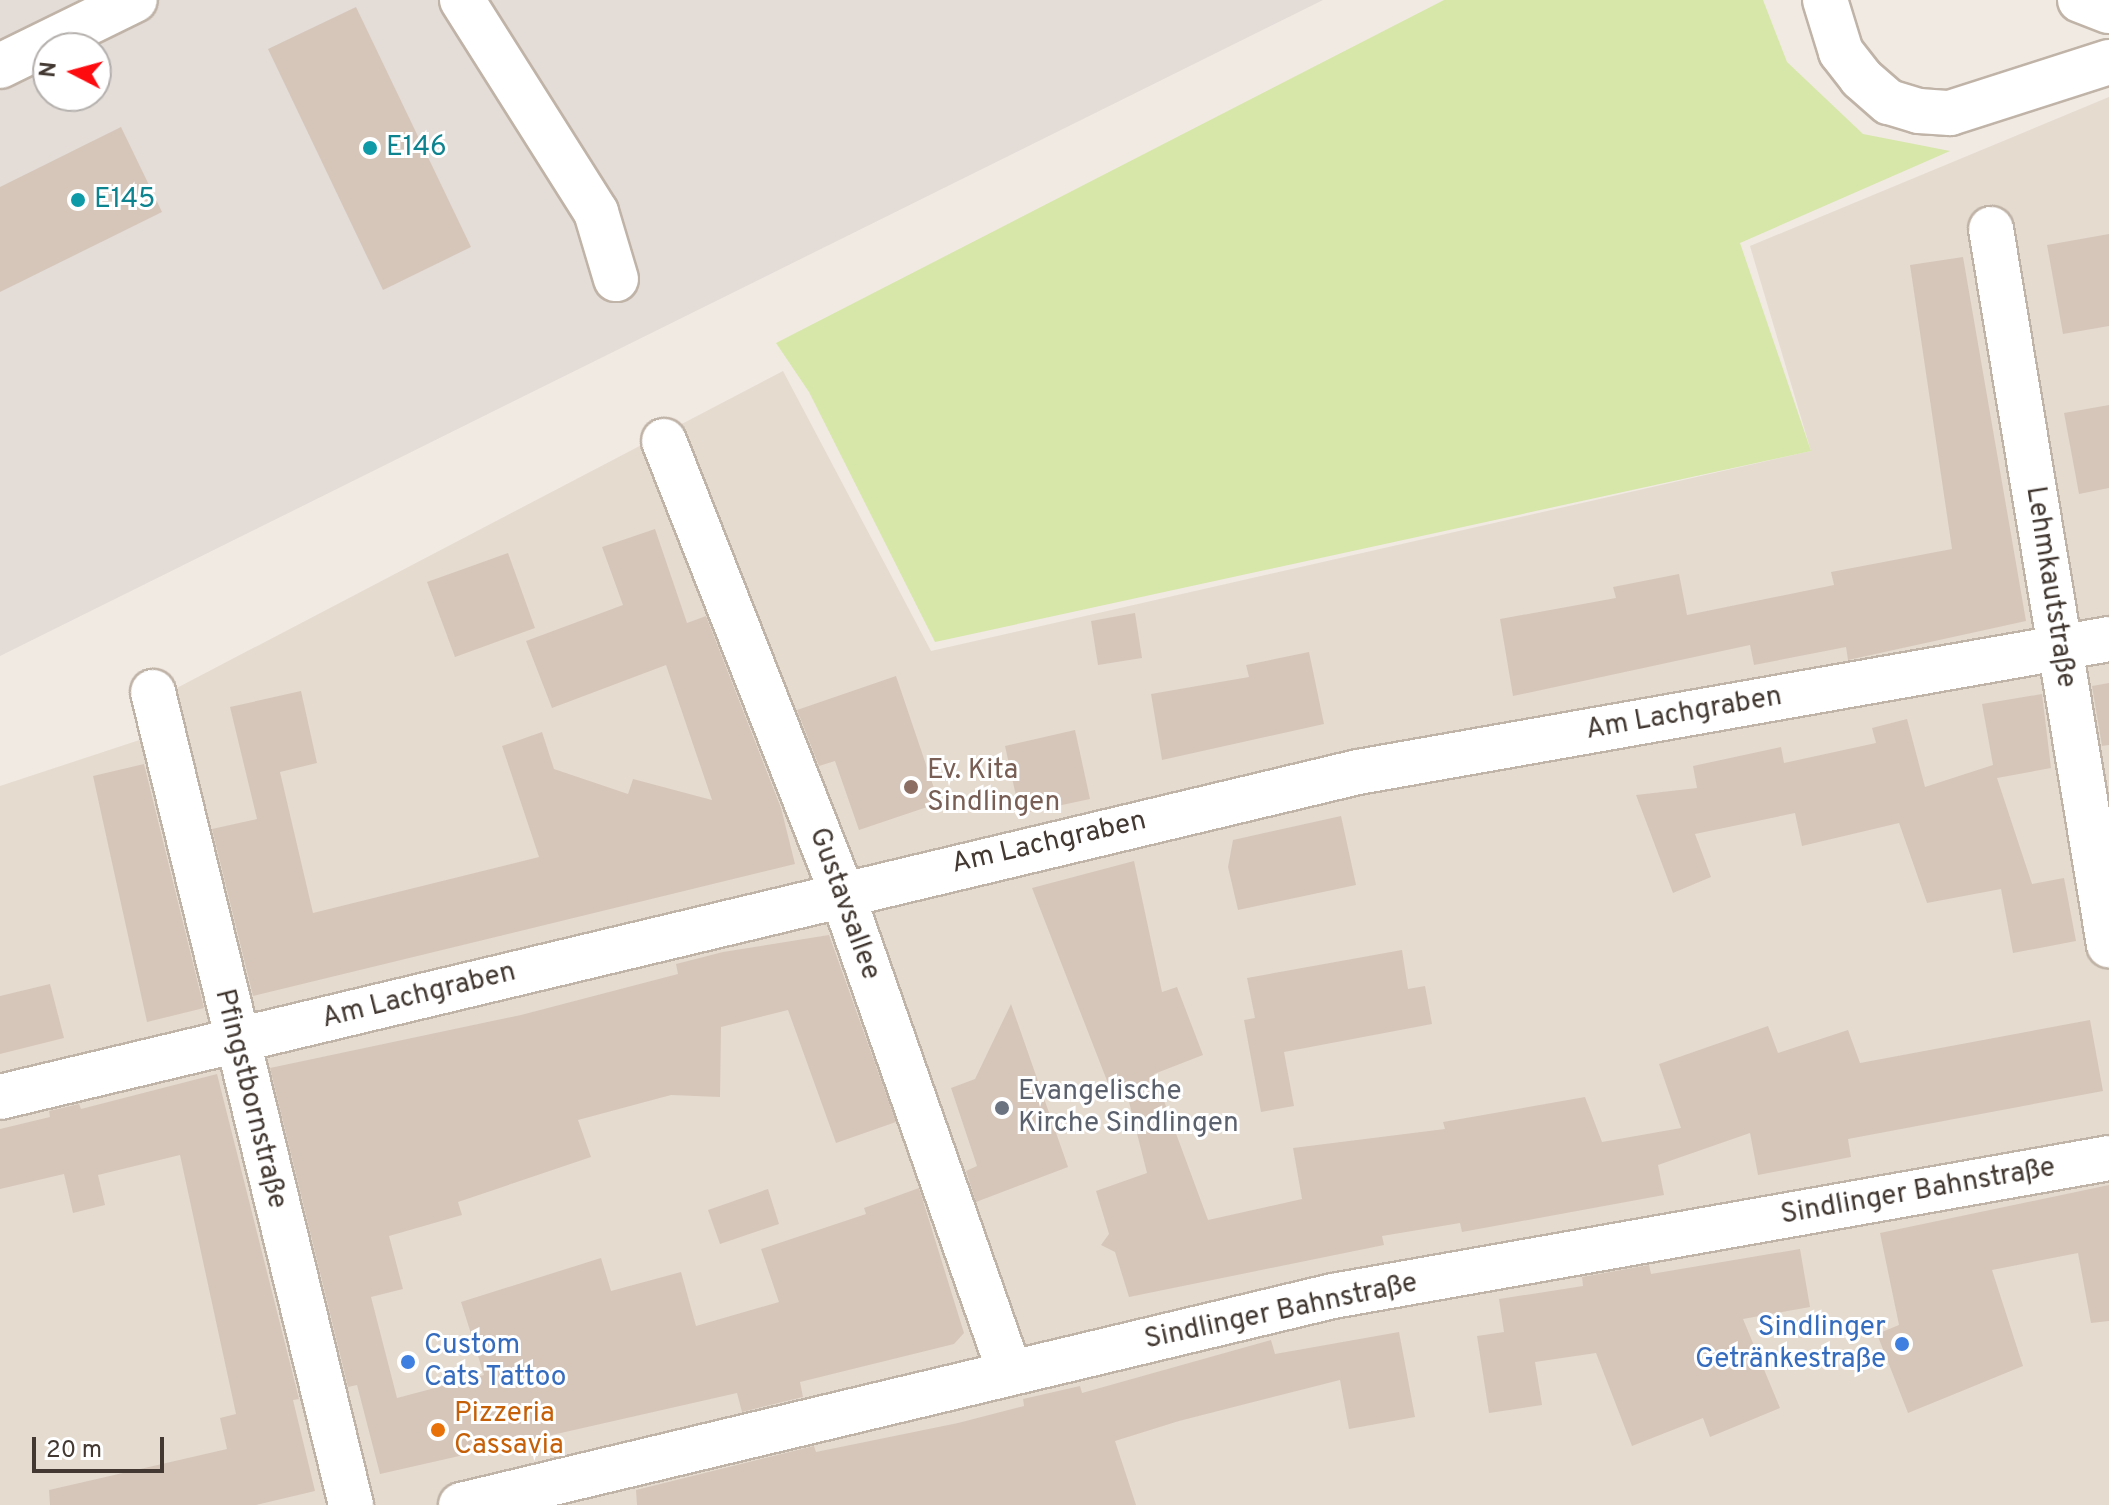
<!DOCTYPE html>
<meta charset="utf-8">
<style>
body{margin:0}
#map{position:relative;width:2109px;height:1505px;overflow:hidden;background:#f1eae2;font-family:Overpass,sans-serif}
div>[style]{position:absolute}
.residential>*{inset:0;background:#e5dbcf}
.industrial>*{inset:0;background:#e3dcd7}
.green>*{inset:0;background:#d6e7a9}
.building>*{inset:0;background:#d6c6ba}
.roads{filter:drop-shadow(2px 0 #c0b3a7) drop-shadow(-2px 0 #c0b3a7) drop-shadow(0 2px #c0b3a7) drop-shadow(0 -2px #c0b3a7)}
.minor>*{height:44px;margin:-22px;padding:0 22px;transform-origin:22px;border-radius:22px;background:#fff}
.dots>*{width:22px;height:22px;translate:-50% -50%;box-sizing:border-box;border:4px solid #fff;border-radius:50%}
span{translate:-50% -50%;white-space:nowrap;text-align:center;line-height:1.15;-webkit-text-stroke:6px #fff;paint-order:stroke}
.culture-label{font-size:28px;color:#0d838f}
.left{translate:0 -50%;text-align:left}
.street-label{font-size:28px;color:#433932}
.education-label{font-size:28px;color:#785e54}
.worship-label{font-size:28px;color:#5b616d}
.shop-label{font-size:28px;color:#366cbe}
.right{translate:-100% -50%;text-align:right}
.food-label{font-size:28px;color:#c56008}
.north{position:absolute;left:32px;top:32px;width:80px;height:80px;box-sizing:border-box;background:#fff;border:2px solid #b4b0ad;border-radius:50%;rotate:276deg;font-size:22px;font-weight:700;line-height:32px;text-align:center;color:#433932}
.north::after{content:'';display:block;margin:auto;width:28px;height:36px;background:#fe0b10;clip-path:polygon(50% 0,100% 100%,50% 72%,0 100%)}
.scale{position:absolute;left:32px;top:1437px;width:132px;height:36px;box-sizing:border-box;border:4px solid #433932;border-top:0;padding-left:10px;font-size:24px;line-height:28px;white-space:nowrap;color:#433932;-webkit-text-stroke:6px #fff;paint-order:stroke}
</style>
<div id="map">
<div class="residential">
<i style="clip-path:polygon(2109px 97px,2109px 1505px,0 1505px,0 786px,182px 726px,173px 690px,783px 371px,931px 651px,1811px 451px,1750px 246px)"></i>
</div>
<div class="industrial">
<i style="clip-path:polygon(evenodd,0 0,1323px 0,0 656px,0 0,48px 48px,96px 48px,96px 96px,48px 96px,48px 48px)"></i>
</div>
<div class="green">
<i style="clip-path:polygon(1444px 0,1763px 0,1787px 62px,1863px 134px,1950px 151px,1740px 243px,1811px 451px,935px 642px,809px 392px,776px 343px)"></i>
</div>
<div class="building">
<i style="clip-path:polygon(356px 7px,471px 247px,383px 290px,268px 49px)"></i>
<i style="clip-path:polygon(121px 127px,162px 212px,0 292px,0 187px)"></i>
<i style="clip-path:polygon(2109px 234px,2109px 326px,2063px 334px,2047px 245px)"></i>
<i style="clip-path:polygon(1963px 257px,2026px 621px,1848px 660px,1846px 647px,1754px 665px,1750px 645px,1513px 696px,1500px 619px,1616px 598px,1613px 587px,1679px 574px,1687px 615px,1834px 585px,1831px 572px,1952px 549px,1910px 265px)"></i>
<i style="clip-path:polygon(2109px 405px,2109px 488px,2079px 494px,2064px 413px)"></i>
<i style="clip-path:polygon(655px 529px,687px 623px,706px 616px,781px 808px,795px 864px,253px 996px,212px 829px,257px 819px,230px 707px,301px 691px,317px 763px,280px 772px,313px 913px,539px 857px,502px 746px,542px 732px,554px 769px,628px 794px,633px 779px,712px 800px,666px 665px,552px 708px,526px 641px,623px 605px,602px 547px)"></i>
<i style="clip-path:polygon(508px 553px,535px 628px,455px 657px,427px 582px)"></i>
<i style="clip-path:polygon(1135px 613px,1142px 658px,1098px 665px,1091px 621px)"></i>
<i style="clip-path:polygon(1309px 652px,1324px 724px,1162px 760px,1151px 694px,1249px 677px,1246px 665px)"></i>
<i style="clip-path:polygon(896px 676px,939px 803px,859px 830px,835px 761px,819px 766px,797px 710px)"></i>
<i style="clip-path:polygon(2109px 683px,2109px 745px,2102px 746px,2092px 686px)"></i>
<i style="clip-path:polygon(2042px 694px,2051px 768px,1997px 778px,2032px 884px,2064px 878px,2076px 941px,2013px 953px,2001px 889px,1927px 903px,1899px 823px,1802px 846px,1795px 813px,1695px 834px,1711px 877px,1673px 893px,1636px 795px,1697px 788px,1693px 766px,1781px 747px,1784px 763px,1876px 743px,1872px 728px,1907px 719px,1925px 787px,1993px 765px,1982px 704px)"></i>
<i style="clip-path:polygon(1075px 730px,1090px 799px,1020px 814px,1005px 746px)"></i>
<i style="clip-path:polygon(144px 764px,204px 1008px,147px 1022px,93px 776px)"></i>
<i style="clip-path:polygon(1341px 816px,1356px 885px,1238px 910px,1228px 867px,1233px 840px)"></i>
<i style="clip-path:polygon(1134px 861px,1162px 992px,1177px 987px,1203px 1055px,1154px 1074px,1208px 1220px,1302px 1199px,1293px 1148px,1445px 1129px,1443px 1122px,1585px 1097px,1602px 1142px,1681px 1128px,1659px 1064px,1768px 1026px,1778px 1053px,1848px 1030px,1860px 1063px,2090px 1020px,2103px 1091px,1848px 1139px,1851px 1157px,1758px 1175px,1750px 1133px,1658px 1165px,1664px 1195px,1462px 1232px,1460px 1223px,1382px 1236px,1384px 1245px,1129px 1297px,1115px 1252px,1101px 1245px,1109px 1234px,1096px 1191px,1147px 1173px,1125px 1086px,1111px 1091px,1032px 888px)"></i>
<i style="clip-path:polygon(829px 935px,896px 1122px,836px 1143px,788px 1010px,721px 1027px,720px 1097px,671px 1095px,578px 1120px,591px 1157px,458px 1202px,462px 1215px,389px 1236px,403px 1289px,371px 1297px,397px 1398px,484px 1375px,461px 1302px,601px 1258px,611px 1291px,681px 1272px,696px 1326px,779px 1302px,761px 1249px,866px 1214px,864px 1208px,919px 1188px,964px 1333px,954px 1344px,800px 1382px,803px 1397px,742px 1412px,737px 1393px,380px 1474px,357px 1385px,348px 1387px,270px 1068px,521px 1015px,678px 974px,676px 964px,723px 952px)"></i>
<i style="clip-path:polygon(1402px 950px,1408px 989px,1425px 986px,1432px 1024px,1284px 1052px,1294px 1106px,1261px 1112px,1244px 1020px,1255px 1018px,1247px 978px)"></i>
<i style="clip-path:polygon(50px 984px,64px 1038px,0 1054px,0 996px)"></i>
<i style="clip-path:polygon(1011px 1004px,1068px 1167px,976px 1202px,966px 1171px,977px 1166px,951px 1088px,975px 1079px)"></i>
<i style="clip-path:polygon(217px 1074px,299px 1399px,293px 1400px,315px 1491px,256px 1505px,50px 1505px,49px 1490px,227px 1449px,220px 1418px,236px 1414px,180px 1155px,98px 1175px,105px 1205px,73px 1213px,64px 1174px,0 1189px,0 1129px,50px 1117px,49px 1111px,79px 1104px,81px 1109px)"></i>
<i style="clip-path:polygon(2109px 1185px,2109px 1321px,2091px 1323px,2078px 1253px,1992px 1270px,2023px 1366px,1908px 1413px,1877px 1334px,1899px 1325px,1880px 1233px)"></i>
<i style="clip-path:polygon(768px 1189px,779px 1224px,720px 1244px,708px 1210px)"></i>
<i style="clip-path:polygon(1800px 1249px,1810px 1307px,1743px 1319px,1780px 1408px,1710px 1437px,1703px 1418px,1632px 1446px,1596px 1353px,1535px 1362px,1542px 1405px,1489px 1413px,1477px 1336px,1504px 1332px,1499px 1299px,1583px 1286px,1582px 1277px,1649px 1265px,1651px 1274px)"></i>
<i style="clip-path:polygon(1399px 1332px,1415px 1417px,1349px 1429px,1340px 1380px,1179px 1421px,1115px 1441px,1136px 1505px,637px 1505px,636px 1490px,814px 1446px,816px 1452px,958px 1423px,1024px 1406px,1023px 1399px,1080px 1386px,1082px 1393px,1271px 1340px,1275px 1354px)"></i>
</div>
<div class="roads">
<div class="minor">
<i style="left:462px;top:0;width:251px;rotate:57.7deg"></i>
<i style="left:596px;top:212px;width:70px;rotate:73.4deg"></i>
<i style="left:1825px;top:0;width:54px;rotate:72.9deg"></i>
<i style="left:1841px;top:52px;width:33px;rotate:52deg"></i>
<i style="left:1861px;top:78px;width:37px;rotate:41deg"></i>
<i style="left:1889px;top:102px;width:31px;rotate:17deg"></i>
<i style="left:1919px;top:111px;width:31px;rotate:4deg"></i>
<i style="left:1950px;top:113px;width:167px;rotate:-17.8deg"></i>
<i style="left:2080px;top:0;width:31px;rotate:21deg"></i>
<i style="left:0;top:66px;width:150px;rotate:-26.1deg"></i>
<i style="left:1991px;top:229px;width:726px;rotate:80.64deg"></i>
<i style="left:664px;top:441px;width:484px;rotate:68.5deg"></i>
<i style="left:841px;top:891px;width:511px;rotate:70.68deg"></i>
<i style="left:153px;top:692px;width:837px;rotate:76.31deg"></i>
<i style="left:0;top:1097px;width:1396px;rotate:-13.46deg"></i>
<i style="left:1358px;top:772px;width:763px;rotate:-10.04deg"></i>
<i style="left:461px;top:1505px;width:897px;rotate:-13.48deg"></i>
<i style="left:1333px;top:1296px;width:788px;rotate:-10.08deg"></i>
</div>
</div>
<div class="dots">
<i style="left:370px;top:148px;background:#0f9aa8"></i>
<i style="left:78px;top:200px;background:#0f9aa8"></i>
<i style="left:911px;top:787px;background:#8d6e63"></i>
<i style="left:1002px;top:1108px;background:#6b7280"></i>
<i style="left:1902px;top:1344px;background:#3f7fe0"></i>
<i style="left:408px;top:1362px;background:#3f7fe0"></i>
<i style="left:438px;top:1430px;background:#e8710a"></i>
</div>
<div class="culture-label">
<span class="left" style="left:386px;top:148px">E146</span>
<span class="left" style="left:94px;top:200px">E145</span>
</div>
<div class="street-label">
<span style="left:2050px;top:587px;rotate:81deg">Lehmkautstraße</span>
<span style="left:1684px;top:714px;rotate:-10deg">Am Lachgraben</span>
<span style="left:1049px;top:843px;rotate:-13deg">Am Lachgraben</span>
<span style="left:844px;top:904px;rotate:70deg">Gustavsallee</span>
<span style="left:419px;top:996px;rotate:-14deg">Am Lachgraben</span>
<span style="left:250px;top:1099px;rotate:76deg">Pfingstbornstraße</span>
<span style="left:1918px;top:1192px;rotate:-10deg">Sindlinger Bahnstraße</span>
<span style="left:1281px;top:1312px;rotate:-12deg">Sindlinger Bahnstraße</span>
</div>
<div class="education-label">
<span class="left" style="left:927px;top:787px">Ev. Kita<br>Sindlingen</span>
</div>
<div class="worship-label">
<span class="left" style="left:1018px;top:1108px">Evangelische<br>Kirche Sindlingen</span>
</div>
<div class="shop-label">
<span class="right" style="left:1886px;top:1344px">Sindlinger<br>Getränkestraße</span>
<span class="left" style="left:424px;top:1362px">Custom<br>Cats Tattoo</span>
</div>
<div class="food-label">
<span class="left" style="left:454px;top:1430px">Pizzeria<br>Cassavia</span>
</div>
<div class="north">N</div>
<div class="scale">20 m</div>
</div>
